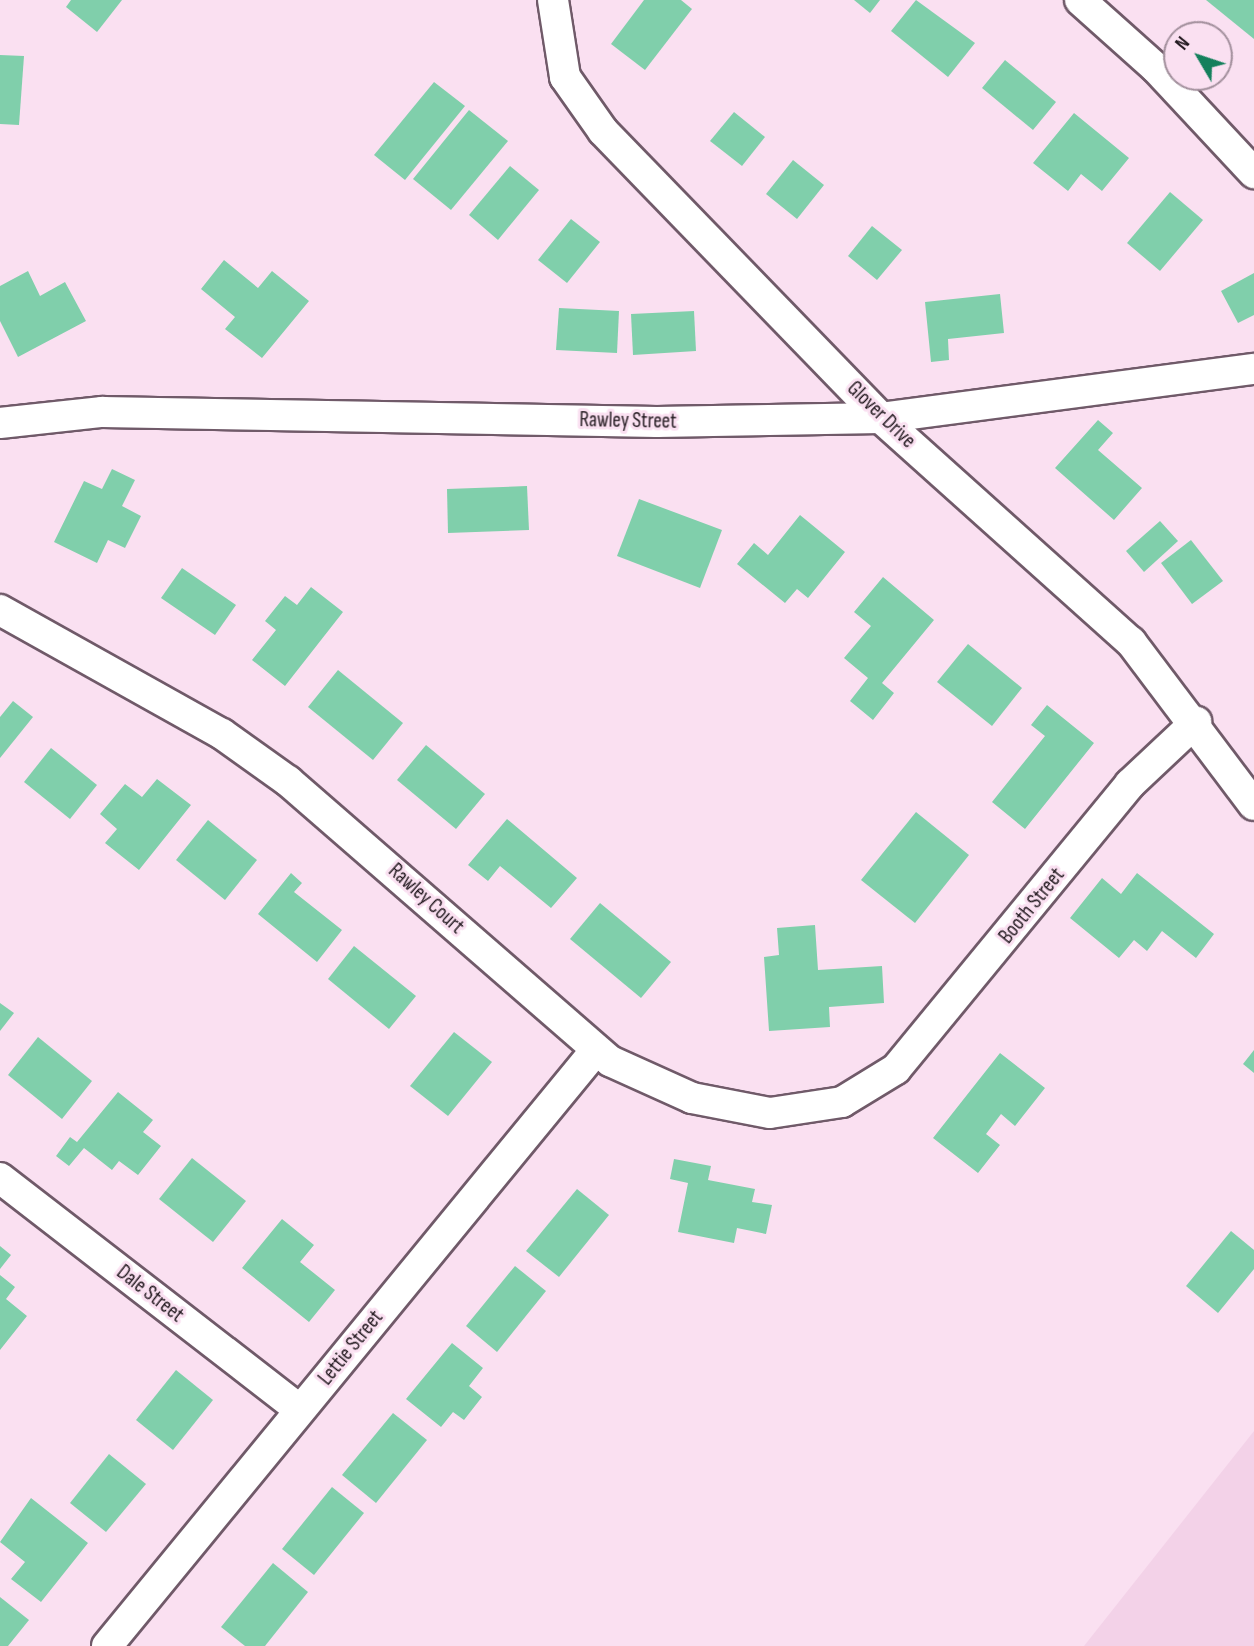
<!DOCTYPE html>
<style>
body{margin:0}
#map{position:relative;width:1254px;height:1646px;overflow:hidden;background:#fae0f1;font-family:"Sofia Sans Condensed",sans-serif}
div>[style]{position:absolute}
.built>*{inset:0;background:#f3d2e8}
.building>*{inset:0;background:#80cfab}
.roads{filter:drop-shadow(2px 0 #705a69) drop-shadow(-2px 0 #705a69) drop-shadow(0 2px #705a69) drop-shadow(0 -2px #705a69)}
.minor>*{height:30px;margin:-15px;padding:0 15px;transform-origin:15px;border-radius:15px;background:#fff}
span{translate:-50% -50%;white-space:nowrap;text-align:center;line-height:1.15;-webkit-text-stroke:6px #fae0f1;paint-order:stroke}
.street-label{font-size:21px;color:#21181e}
.north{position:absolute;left:1163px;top:21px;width:70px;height:70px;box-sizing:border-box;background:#fae0f1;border:2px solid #a3909d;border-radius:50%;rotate:309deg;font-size:19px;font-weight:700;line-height:28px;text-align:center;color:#21181e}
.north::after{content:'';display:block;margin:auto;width:24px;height:32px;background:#14805c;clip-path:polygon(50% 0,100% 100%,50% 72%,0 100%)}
</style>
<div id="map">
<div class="built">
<i style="clip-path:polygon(1254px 1431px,1254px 1646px,1084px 1646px)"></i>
</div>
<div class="building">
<i style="clip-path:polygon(71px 0,122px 0,97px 32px,66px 7px)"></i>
<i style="clip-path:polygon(644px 0,681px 0,692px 9px,645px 70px,611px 44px)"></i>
<i style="clip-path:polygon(854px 0,880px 0,870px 13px)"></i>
<i style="clip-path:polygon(916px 0,975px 43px,948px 77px,891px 31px)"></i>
<i style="clip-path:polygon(1206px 0,1254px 0,1254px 39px)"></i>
<i style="clip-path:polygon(0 55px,24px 56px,19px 125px,0 124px)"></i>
<i style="clip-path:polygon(1005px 60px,1056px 102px,1033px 130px,982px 88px)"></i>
<i style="clip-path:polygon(434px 82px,465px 106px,405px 180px,374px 155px)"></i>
<i style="clip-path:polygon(469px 110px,508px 141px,451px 210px,413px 179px)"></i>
<i style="clip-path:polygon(734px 112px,765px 137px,742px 166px,710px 141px)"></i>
<i style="clip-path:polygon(1074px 113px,1129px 158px,1102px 191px,1081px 174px,1068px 191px,1033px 163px)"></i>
<i style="clip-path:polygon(793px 160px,824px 185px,797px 219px,766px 194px)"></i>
<i style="clip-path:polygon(510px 166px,539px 190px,498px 240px,469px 215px)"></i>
<i style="clip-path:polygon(1170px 192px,1203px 220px,1160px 271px,1127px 243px)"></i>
<i style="clip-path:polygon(571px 219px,600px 242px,567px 283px,538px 260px)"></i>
<i style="clip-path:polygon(872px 226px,902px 250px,877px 280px,848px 256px)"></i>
<i style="clip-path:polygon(224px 260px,258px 288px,272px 271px,309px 301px,262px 358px,225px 329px,235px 317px,201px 289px)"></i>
<i style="clip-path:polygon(28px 271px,40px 296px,65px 282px,86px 321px,18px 357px,0 321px,0 286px)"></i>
<i style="clip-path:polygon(1254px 273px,1254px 315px,1238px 323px,1221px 291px)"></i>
<i style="clip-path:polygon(1000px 294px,1004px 333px,948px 339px,949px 360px,931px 362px,925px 302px)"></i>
<i style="clip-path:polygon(559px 308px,619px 311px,617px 353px,556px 350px)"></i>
<i style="clip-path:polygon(694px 311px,696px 351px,633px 355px,631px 314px)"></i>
<i style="clip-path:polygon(1098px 420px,1113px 433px,1098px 450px,1142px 488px,1114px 520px,1055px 468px)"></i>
<i style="clip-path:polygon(112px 469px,135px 480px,122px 506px,141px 516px,125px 548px,108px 540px,97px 563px,54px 542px,84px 481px,102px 489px)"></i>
<i style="clip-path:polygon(527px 486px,529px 530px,448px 533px,447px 489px)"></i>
<i style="clip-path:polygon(639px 499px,722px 530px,700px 588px,617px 556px)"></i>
<i style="clip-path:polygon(800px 515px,845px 552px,808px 598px,797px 589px,785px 603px,737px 564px,754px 543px,768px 555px)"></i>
<i style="clip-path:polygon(1160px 521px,1178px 541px,1144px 572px,1126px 551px)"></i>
<i style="clip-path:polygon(1191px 540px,1223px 581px,1192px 604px,1161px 563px)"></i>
<i style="clip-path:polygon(182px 568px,236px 605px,215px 635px,161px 598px)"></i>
<i style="clip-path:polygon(883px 577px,934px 620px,882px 683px,894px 693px,873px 720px,850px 701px,868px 678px,844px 658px,871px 626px,854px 612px)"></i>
<i style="clip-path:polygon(311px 587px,343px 612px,285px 686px,252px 660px,276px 630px,265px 621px,285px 596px,297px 605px)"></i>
<i style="clip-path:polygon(968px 644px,1022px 688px,992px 726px,937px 682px)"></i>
<i style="clip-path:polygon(338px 670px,403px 723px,373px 760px,308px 707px)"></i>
<i style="clip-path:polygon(13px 701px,33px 717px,0 758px,0 717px)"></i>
<i style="clip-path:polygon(1047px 705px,1094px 743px,1025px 829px,992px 802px,1045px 736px,1031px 725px)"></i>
<i style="clip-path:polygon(426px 745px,485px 794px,456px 829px,397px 780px)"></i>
<i style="clip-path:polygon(51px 748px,97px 785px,70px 819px,24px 782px)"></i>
<i style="clip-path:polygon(157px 779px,191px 805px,139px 870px,105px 843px,117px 829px,100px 814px,125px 784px,142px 797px)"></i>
<i style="clip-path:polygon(916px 812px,969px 855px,915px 923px,861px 880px)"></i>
<i style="clip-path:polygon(507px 819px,577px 878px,551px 908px,500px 866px,488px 881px,468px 865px)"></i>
<i style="clip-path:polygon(208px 820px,257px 860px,225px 900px,176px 860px)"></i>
<i style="clip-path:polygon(291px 873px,302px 883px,294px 892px,342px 930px,317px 962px,258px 914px)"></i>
<i style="clip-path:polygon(1137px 873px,1214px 934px,1196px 958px,1162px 931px,1147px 951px,1134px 940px,1119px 958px,1070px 918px,1102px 878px,1121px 894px)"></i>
<i style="clip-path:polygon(600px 903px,671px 962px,641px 998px,570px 939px)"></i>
<i style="clip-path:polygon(815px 925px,818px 970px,882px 966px,884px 1003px,829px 1007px,830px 1027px,769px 1031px,764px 957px,779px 955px,777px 928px)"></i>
<i style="clip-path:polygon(354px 946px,416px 996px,389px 1029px,328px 979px)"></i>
<i style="clip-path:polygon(0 1003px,14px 1013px,0 1031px)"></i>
<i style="clip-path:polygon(454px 1032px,492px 1062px,448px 1116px,410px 1086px)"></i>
<i style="clip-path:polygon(38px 1037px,92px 1081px,62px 1119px,8px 1075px)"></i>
<i style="clip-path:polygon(1254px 1050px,1254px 1073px,1243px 1064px)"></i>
<i style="clip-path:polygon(1000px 1053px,1045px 1088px,1015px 1126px,1001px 1114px,986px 1134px,1000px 1145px,978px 1173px,933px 1138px)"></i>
<i style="clip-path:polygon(118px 1092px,153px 1120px,143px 1132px,161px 1146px,138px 1175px,119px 1161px,112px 1170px,84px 1148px,69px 1166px,56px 1156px,70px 1137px,77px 1142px)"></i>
<i style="clip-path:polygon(192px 1158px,246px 1201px,213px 1242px,159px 1199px)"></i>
<i style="clip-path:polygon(674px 1159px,711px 1166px,708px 1180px,755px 1189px,752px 1202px,772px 1205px,766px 1234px,737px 1228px,734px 1243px,678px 1232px,688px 1183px,670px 1179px)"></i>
<i style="clip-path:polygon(577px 1189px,609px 1215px,559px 1277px,526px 1251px)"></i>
<i style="clip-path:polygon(282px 1219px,314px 1245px,300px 1262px,335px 1290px,309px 1322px,242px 1268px)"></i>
<i style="clip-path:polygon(1231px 1231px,1254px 1250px,1254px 1269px,1218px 1313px,1186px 1286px)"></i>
<i style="clip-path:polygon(0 1246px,11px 1255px,0 1269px)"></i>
<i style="clip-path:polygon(515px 1266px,546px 1291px,497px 1352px,466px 1326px)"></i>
<i style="clip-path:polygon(0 1275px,15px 1287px,6px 1299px,27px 1316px,0 1350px)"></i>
<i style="clip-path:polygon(452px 1343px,483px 1368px,469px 1386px,482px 1397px,464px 1420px,453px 1412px,441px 1427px,406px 1399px)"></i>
<i style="clip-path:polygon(176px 1370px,213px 1400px,173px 1450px,136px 1420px)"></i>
<i style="clip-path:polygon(393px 1413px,427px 1440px,376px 1503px,342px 1475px)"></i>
<i style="clip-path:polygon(109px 1454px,146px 1484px,106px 1532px,70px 1503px)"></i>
<i style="clip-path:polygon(332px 1487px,364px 1513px,314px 1575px,282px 1549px)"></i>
<i style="clip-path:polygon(31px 1498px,88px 1543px,41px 1602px,11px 1579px,25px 1562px,0 1542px)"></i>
<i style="clip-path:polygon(273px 1563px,308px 1592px,265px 1646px,245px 1646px,221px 1627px)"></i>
<i style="clip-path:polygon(0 1597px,29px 1620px,8px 1646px,0 1646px)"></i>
</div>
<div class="roads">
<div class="minor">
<i style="left:553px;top:0;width:78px;rotate:81.1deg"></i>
<i style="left:565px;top:77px;width:66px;rotate:54.9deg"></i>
<i style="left:603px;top:131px;width:400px;rotate:45.9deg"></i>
<i style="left:881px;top:418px;width:336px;rotate:41.9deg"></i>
<i style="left:1131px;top:642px;width:204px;rotate:53deg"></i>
<i style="left:1080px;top:0;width:102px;rotate:41.8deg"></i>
<i style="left:1156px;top:68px;width:144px;rotate:47deg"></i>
<i style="left:0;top:423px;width:103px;rotate:-6.2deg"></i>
<i style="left:102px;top:412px;width:555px;rotate:1.03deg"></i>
<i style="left:657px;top:422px;width:224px;rotate:-1deg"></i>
<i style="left:881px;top:418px;width:376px;rotate:-7.5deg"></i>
<i style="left:0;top:610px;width:254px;rotate:29.2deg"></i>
<i style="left:222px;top:734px;width:81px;rotate:35.5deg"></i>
<i style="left:288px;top:781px;width:427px;rotate:41deg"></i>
<i style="left:610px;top:1061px;width:90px;rotate:24.3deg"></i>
<i style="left:692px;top:1098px;width:79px;rotate:10.9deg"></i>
<i style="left:770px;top:1113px;width:73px;rotate:-8.7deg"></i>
<i style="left:842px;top:1102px;width:63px;rotate:-31.4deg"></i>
<i style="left:896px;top:1069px;width:369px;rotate:-50.6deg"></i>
<i style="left:1130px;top:784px;width:91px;rotate:-43.2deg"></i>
<i style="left:0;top:1178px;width:379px;rotate:37.7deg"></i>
<i style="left:107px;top:1646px;width:770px;rotate:-50.64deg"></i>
</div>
</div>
<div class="street-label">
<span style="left:881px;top:415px;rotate:44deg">Glover Drive</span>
<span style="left:628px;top:421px;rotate:1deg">Rawley Street</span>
<span style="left:426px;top:899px;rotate:42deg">Rawley Court</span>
<span style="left:1032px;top:906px;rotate:-51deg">Booth Street</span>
<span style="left:150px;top:1294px;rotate:38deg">Dale Street</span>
<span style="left:351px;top:1348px;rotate:-51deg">Lettie Street</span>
</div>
<div class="north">N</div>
</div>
